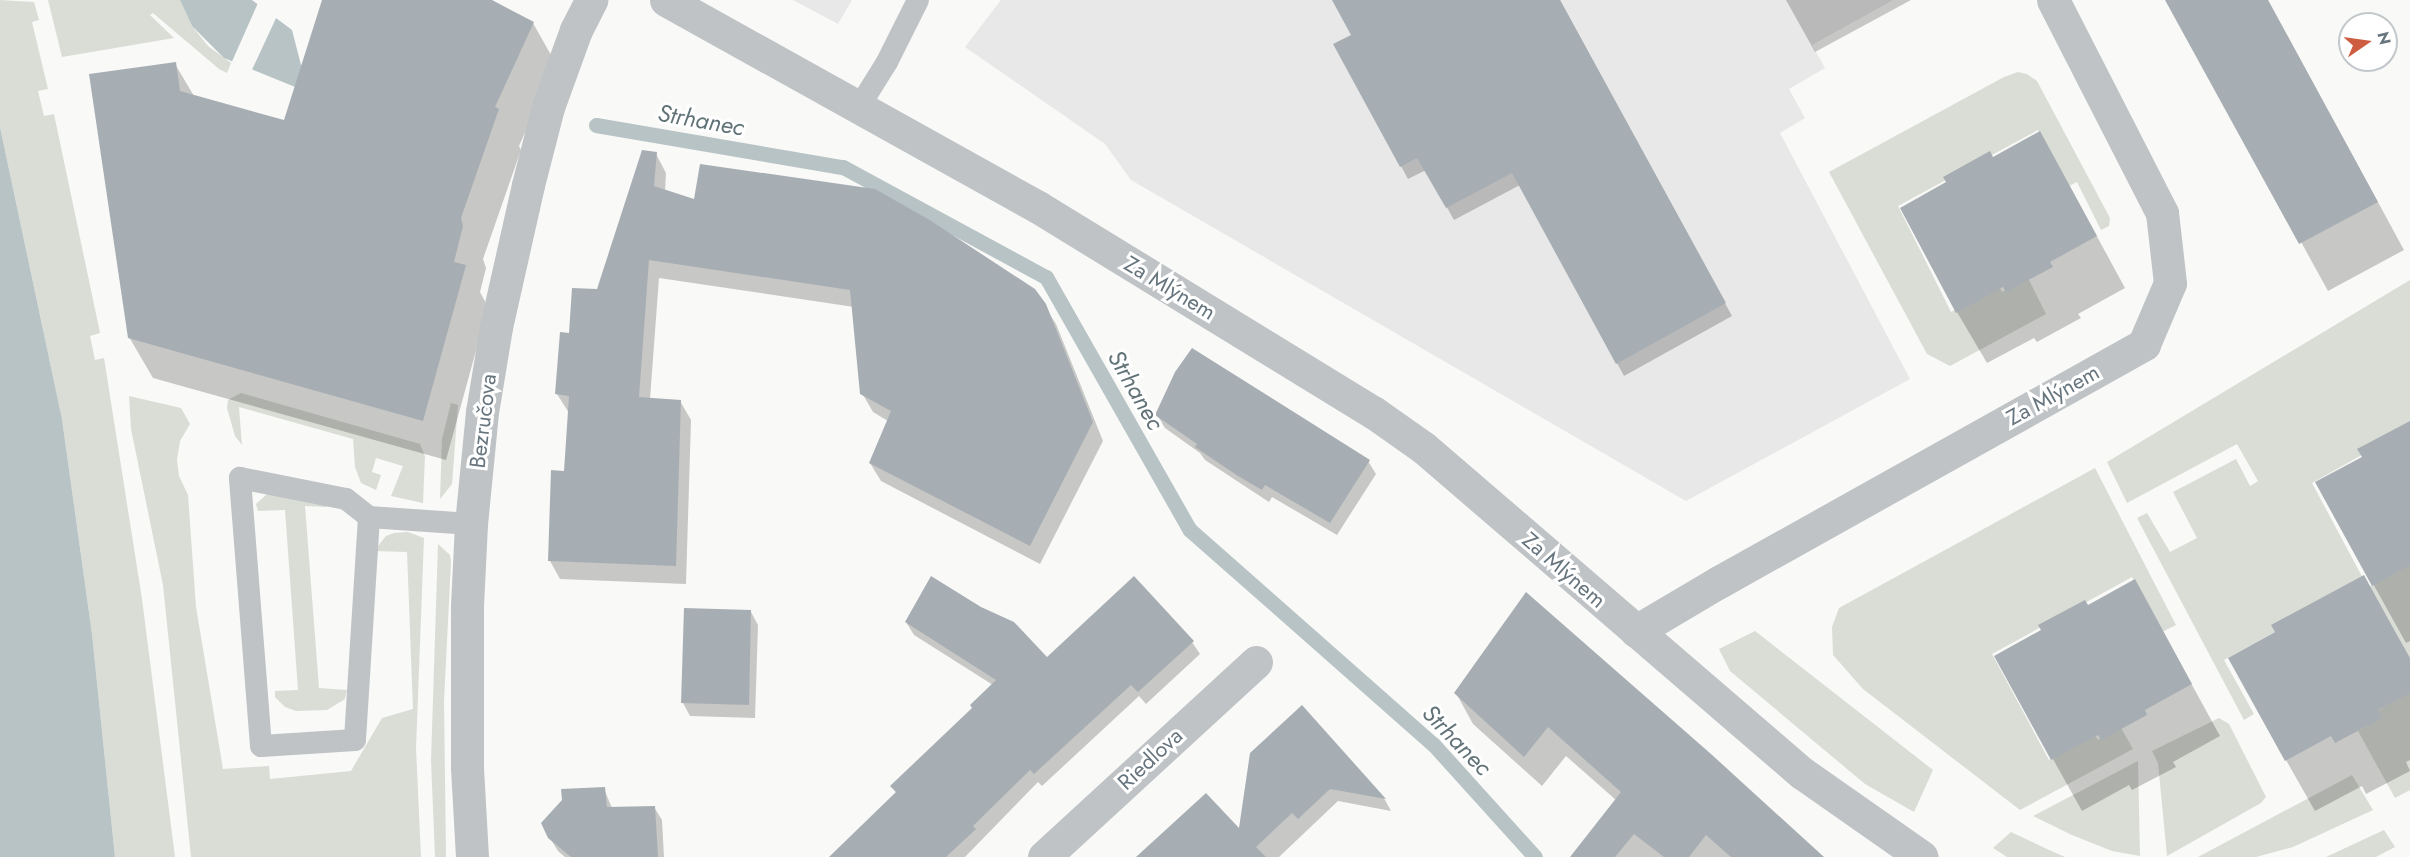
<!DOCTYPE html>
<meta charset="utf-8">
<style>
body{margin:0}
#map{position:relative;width:2410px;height:857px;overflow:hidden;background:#f9f9f7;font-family:Jost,sans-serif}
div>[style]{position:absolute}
.built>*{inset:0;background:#e7e8e7}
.green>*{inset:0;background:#d9ddd6}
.water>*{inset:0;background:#b8c3c6}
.pier>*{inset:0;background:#f9f9f7}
.shadow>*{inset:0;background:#0003}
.stream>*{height:15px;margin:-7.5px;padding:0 7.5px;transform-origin:7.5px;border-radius:7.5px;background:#b8c3c6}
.building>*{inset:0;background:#a7aeb3}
.service>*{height:22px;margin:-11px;padding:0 11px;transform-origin:11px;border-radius:11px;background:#bfc3c6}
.minor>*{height:33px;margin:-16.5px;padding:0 16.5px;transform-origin:16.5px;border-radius:16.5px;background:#bfc3c6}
.tertiary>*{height:33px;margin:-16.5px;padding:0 16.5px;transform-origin:16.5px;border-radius:16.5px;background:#bfc3c6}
span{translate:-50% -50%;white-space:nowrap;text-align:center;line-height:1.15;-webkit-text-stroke:6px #fff;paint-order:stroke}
.street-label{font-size:22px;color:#67757e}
.water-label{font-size:24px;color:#627378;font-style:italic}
.north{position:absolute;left:2338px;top:12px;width:60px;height:60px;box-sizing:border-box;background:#fff;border:2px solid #c2c8cb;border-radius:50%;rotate:77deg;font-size:16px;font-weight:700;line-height:24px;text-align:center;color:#67757e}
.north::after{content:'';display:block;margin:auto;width:21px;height:27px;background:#ce5c41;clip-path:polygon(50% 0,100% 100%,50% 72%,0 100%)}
</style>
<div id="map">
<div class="built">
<i style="clip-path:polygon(793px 0,852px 0,838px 24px)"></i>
<i style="clip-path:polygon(1001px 0,1893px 0,1812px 45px,1825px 68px,1789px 89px,1805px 118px,1780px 133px,1910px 379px,1686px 501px,1131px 180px,1105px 144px,965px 47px)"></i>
</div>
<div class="green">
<i style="clip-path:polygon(0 0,34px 2px,39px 20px,32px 22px,48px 89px,38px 91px,44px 116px,54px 114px,100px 333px,90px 336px,95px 360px,104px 358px,142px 599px,175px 857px,115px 857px,92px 634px,62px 419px,0 127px)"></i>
<i style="clip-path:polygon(48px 0,180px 0,192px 26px,208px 46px,231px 63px,227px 73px,219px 69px,153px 13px,150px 15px,174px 38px,62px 57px)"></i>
<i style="clip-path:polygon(2018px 72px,2027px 74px,2037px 81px,2110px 218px,2109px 226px,2101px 230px,2077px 182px,2067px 187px,2038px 130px,1898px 206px,1951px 312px,1999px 286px,2002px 292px,2028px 278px,2046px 314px,1950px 366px,1927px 354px,1829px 172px,2004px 77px)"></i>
<i style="clip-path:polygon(2410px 280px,2410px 428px,2312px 483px,2365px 582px,2224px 660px,2254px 714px,2244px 720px,2137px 518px,2147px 513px,2170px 552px,2197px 538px,2173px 492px,2236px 459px,2250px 486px,2258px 481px,2237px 444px,2127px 503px,2107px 462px)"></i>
<i style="clip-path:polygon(241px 393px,420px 444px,425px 456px,423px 503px,391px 496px,403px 466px,376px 458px,372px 472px,381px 475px,376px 490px,361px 483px,355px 467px,353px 439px,239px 407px,242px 445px,235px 436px,227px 408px,228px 400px)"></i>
<i style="clip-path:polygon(129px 396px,181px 408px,190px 424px,180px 441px,177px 460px,179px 476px,188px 495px,196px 607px,223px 769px,269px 766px,270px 779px,351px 771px,382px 718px,413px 709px,407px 552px,374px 551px,386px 536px,394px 533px,408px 532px,424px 538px,416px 748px,421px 857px,191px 857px,163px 585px,131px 429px)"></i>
<i style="clip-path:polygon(451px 403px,458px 405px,452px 484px,440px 499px,442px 439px)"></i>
<i style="clip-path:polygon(2095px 468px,2176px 625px,2162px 632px,2132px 577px,1992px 654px,2049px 760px,2095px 735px,2098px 740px,2121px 728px,2133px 749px,2020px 810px,1863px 689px,1833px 655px,1832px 627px,1839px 608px)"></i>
<i style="clip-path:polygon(267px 494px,326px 500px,327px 507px,305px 506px,319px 688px,347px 690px,345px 699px,327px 710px,296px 711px,285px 707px,275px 697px,275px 691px,298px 690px,285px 510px,258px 511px,256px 504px)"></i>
<i style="clip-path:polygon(438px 544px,450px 555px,451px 561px,444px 701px,446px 857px,435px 857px,431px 760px)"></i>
<i style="clip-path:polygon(2410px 564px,2410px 661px,2369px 587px)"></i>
<i style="clip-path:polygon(1755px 631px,1933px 770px,1914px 812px,1865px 784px,1730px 671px,1719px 649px)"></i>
<i style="clip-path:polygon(2410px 691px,2410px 790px,2395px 798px,2358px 731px,2380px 718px,2377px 711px)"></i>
<i style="clip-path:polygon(2219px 718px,2229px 724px,2266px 797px,2261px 803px,2167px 856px,2158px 763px,2152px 751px)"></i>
<i style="clip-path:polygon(2138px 761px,2140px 856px,2112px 851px,2072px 835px,2033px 816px)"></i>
<i style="clip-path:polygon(2352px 775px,2373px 810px,2293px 847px,2256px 857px,2198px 857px)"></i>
<i style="clip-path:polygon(2384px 830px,2395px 847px,2376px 857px,2326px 857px)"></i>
<i style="clip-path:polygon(2011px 832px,2047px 849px,2065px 857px,2007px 857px,1993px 848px)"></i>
</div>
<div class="water">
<i style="clip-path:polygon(180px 0,252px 0,292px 30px,301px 65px,364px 115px,224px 58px,192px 26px)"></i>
<i style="clip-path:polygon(0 127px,62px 419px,92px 634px,115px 857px,0 857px)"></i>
</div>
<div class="pier">
<i style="clip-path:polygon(258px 3px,277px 16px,250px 74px,230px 66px)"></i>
</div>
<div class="shadow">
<i style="clip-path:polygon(325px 0,489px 0,533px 23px,556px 64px,519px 146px,521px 150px,483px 259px,486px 268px,480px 292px,488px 307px,446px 460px,153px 378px,129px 337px,175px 64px,194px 96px,285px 122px)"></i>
<i style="clip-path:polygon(1333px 0,1560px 0,1732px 316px,1624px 376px,1520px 185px,1454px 220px,1426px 170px,1408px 179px,1401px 166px,1353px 36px)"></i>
<i style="clip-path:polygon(1786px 0,1911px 0,1815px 52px)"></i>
<i style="clip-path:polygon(2168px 0,2268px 0,2404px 250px,2328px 291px)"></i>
<i style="clip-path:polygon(656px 154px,666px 173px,665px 191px,1044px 305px,1056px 324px,1103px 441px,1040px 564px,881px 481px,870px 463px,888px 421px,873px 412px,862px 393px,854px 307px,659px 278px,650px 399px,680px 401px,691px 420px,686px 584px,560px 579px,550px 561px,566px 472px,569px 413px,557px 394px,571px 335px,598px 291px)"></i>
<i style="clip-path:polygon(1993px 159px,2069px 185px,2125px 288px,2078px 314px,2081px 318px,2037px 342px,2034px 338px,1987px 363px,1957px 312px)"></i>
<i style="clip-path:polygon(1157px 415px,1368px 461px,1376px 474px,1337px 535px,1272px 497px,1269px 502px,1205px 460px,1200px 453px,1165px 428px)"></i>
<i style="clip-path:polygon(2410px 433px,2410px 641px,2406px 643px,2317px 483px)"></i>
<i style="clip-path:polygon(2364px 577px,2410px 658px,2410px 760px,2406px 762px,2410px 771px,2366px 794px,2362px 786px,2315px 811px,2286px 760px,2277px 633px)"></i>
<i style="clip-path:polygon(2135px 581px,2220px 736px,2173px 762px,2176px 767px,2132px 790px,2129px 785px,2082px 811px,1996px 657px)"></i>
<i style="clip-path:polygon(1526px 594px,1821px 857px,1571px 857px,1616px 800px,1566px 756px,1542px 786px,1473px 724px,1456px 693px)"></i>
<i style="clip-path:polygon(751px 612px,758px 625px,755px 718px,690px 716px,683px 703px)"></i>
<i style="clip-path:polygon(906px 622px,1047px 660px,1192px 642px,1200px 654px,1146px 704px,1139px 696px,1042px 786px,1038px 782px,965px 857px,831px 857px,897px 794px,892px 786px,974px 708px,993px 685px,914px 635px)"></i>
<i style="clip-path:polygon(1302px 707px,1385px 800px,1391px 811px,1338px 801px,1279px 857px,1144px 857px,1240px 832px)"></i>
<i style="clip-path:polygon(604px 789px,612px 808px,654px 807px,662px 820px,664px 857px,565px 857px,558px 851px,550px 838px)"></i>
</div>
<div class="stream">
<i style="left:596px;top:125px;width:251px;rotate:9.7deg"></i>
<i style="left:843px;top:167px;width:231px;rotate:28.5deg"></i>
<i style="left:1046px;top:277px;width:291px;rotate:60.4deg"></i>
<i style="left:1190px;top:530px;width:324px;rotate:41.4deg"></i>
<i style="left:1433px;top:744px;width:152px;rotate:47.9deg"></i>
</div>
<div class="building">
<i style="clip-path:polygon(322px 0,492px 0,534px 22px,495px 107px,499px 109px,461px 218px,463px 226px,454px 262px,466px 265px,423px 421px,128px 338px,89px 74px,176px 62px,180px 91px,284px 120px)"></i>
<i style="clip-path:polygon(1332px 0,1560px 0,1726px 303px,1616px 364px,1512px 173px,1446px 208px,1417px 158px,1400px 167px,1333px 44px,1351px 35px)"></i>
<i style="clip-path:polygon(2165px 0,2268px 0,2378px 202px,2299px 244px)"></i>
<i style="clip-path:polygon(2040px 131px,2097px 236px,2050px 262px,2053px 267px,2036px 276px,2006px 292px,2003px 287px,1956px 313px,1900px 208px,1946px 182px,1943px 177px,1990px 151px,1993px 157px)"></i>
<i style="clip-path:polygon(642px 150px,657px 152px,654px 186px,694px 199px,700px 164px,875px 189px,928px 219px,1035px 289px,1046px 304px,1093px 422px,1030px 546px,869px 463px,891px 411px,860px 394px,850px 290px,649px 260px,639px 397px,681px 400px,676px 566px,548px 561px,551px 470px,564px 471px,569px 396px,555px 394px,560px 332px,569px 333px,572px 288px,597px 289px)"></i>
<i style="clip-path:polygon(1192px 348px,1370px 460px,1330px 523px,1265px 485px,1262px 490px,1238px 476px,1195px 447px,1197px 444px,1155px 415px,1175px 372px)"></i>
<i style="clip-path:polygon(2410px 421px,2410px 565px,2372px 586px,2315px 482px,2362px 457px,2357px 449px)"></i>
<i style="clip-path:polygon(2364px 575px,2410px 659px,2410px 693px,2378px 710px,2382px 718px,2335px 743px,2331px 736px,2285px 761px,2228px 658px,2275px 632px,2271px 625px)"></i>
<i style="clip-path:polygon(931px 576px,981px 607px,1014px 622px,1047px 657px,1134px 576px,1194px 641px,1138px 692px,1131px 685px,1034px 774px,1030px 770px,973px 826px,976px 829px,946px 857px,829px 857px,896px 792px,890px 786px,972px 708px,970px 705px,996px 680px,905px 622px)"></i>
<i style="clip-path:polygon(2135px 579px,2192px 684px,2145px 710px,2147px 715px,2101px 740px,2098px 735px,2051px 760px,1994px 656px,2041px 630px,2038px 625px,2085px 600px,2088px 605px)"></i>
<i style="clip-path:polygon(1526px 592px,1711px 754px,1824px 857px,1731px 857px,1706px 835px,1689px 857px,1664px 857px,1634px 834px,1615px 857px,1570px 857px,1621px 792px,1548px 727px,1524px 757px,1454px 693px)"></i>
<i style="clip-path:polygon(684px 608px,751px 610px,749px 705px,681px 703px)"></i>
<i style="clip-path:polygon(1302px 705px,1386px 799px,1330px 789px,1298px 819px,1292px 813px,1256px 847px,1266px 857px,1136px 857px,1206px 793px,1239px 828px,1250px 753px)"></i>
<i style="clip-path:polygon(605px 787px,607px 807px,655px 806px,658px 857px,571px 857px,548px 838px,541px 823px,562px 800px,561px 789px)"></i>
</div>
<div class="service">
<i style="left:859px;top:107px;width:53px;rotate:-58.1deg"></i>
<i style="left:887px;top:62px;width:69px;rotate:-63.4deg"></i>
<i style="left:369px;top:517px;width:223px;rotate:93.6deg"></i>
<i style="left:355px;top:740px;width:94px;rotate:176.3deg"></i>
<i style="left:261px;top:746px;width:269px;rotate:-94.5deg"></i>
<i style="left:240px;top:478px;width:108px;rotate:11.2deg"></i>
<i style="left:346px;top:499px;width:29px;rotate:38deg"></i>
<i style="left:369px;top:517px;width:102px;rotate:3.9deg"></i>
</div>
<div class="minor">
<i style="left:1636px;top:631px;width:96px;rotate:-30.6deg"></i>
<i style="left:1719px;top:582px;width:487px;rotate:-29.2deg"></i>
<i style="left:2144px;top:344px;width:66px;rotate:-66.9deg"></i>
<i style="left:2170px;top:283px;width:70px;rotate:-96.5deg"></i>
<i style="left:2162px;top:213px;width:239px;rotate:-117.1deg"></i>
<i style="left:472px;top:857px;width:90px;rotate:-93.2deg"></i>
<i style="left:467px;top:767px;width:161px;rotate:-90deg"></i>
<i style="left:467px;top:606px;width:82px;rotate:-87.2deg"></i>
<i style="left:471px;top:524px;width:113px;rotate:-84.4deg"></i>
<i style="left:482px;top:412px;width:86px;rotate:-80.6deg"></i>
<i style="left:496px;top:327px;width:146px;rotate:-77.3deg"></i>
<i style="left:528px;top:185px;width:81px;rotate:-75.6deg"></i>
<i style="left:548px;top:107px;width:82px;rotate:-70deg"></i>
<i style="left:576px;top:30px;width:34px;rotate:-63deg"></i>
<i style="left:1044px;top:857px;width:288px;rotate:-42.6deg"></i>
</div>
<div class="tertiary">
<i style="left:666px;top:0;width:426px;rotate:29.1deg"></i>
<i style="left:1038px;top:207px;width:393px;rotate:31.5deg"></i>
<i style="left:1373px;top:412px;width:62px;rotate:35.2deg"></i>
<i style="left:1424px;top:448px;width:499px;rotate:40.7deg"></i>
<i style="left:1802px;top:773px;width:146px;rotate:35deg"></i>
</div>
<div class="street-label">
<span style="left:1170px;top:288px;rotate:31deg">Za Mlýnem</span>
<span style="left:2053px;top:395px;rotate:-29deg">Za Mlýnem</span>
<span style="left:483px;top:421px;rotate:-83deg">Bezručova</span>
<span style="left:1564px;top:570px;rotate:41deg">Za Mlýnem</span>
<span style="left:1150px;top:759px;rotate:-43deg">Riedlova</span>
</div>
<div class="water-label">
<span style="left:701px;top:120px;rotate:10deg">Strhanec</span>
<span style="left:1136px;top:390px;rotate:60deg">Strhanec</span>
<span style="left:1457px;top:740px;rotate:46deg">Strhanec</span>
</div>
<div class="north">N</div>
</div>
